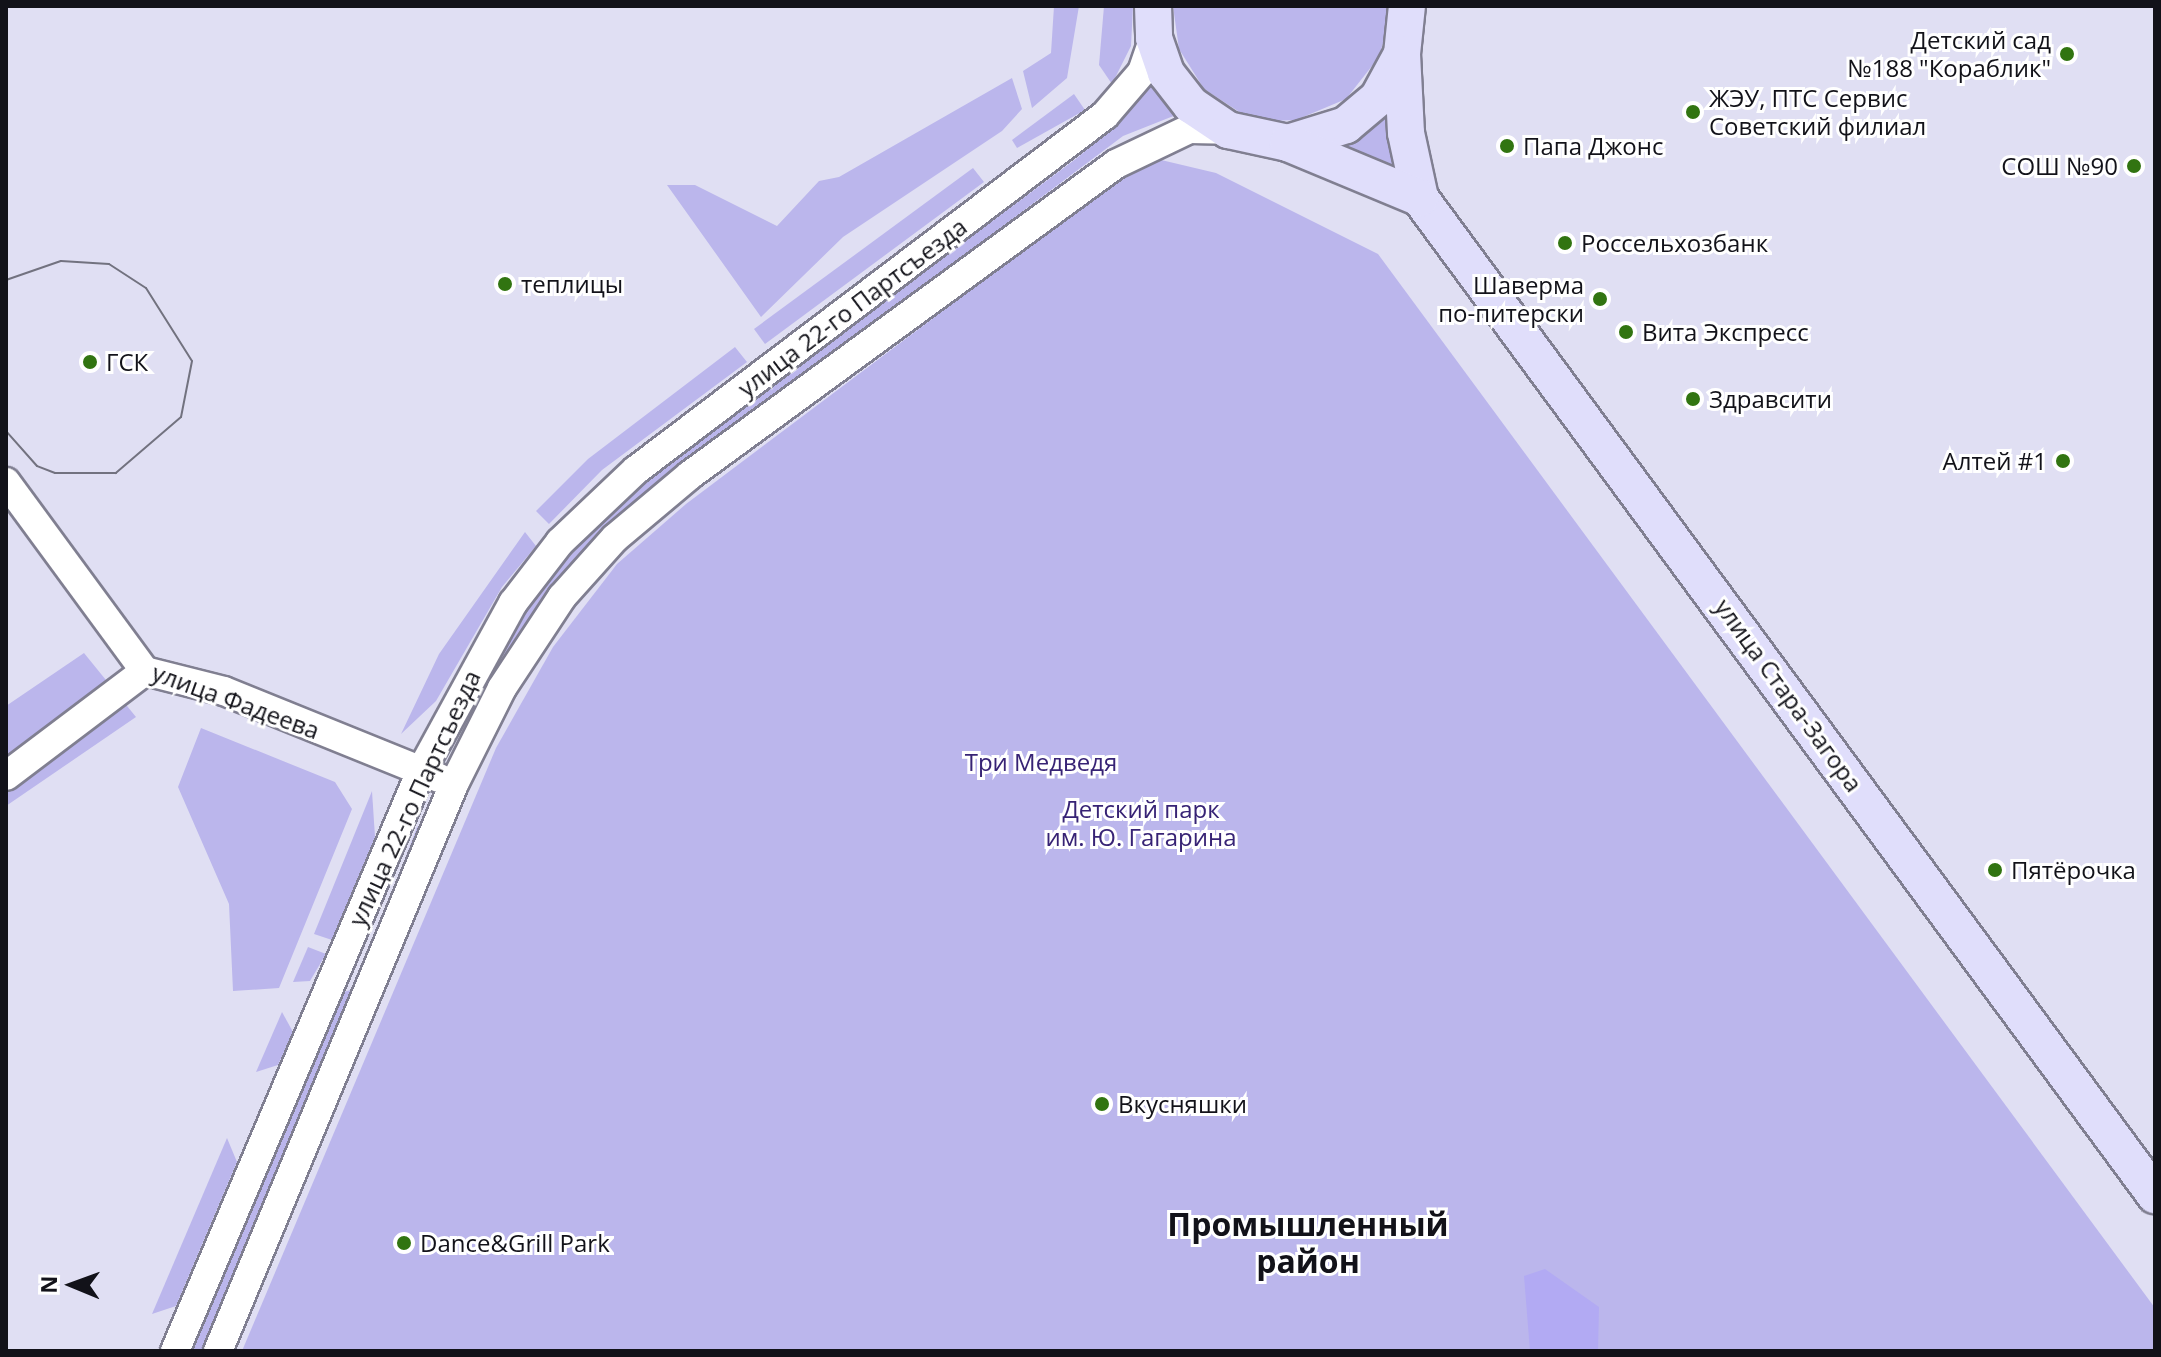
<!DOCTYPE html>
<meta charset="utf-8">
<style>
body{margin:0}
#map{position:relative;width:2161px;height:1357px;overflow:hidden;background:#e0dff3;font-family:"Open Sans",sans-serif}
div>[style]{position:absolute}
.green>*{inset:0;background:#bbb6ec}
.water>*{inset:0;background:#b2aaf3}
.roads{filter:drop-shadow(2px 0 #807f91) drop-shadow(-2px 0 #807f91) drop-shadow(0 2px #807f91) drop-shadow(0 -2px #807f91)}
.minor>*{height:28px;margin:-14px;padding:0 14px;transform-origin:14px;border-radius:14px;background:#fff}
.major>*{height:36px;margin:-18px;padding:0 18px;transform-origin:18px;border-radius:18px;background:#e0defb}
.tram>*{height:2px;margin:-1px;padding:0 1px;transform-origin:1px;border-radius:1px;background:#72727f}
.dots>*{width:22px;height:22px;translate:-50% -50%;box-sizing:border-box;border:4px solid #fff;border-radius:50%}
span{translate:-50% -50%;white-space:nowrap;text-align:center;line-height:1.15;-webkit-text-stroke:6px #fff;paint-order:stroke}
.poi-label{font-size:24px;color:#121219}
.right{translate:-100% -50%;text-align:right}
.left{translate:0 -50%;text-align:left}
.street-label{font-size:24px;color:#121219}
.park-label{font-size:24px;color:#372375}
.district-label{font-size:32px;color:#121219;font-weight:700}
.frame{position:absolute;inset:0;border:8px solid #121219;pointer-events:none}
.north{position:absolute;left:32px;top:1245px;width:80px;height:80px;-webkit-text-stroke:6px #fff;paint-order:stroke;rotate:271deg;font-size:22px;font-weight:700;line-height:32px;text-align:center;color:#121219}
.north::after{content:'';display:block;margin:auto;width:28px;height:36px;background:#121219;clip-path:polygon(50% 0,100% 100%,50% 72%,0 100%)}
</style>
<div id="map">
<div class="green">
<i style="clip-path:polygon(1054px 6px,1079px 6px,1067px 78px,1032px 108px,1023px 71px,1051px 53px)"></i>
<i style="clip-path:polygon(1104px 6px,1133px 6px,1131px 46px,1112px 84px,1099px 65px)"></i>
<i style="clip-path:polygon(1173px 6px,1388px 6px,1388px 26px,1379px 57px,1346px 99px,1296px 120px,1270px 121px,1244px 115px,1204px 89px,1179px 49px)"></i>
<i style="clip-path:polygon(1012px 78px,1022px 109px,1002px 131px,843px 237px,761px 317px,667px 185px,695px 185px,777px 226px,819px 181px,839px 177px)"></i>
<i style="clip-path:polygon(1152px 80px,1176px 115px,1123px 136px,625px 509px,567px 571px,467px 715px,525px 608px,619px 499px,1077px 158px,1116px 125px)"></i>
<i style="clip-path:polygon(1074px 94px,1085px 110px,1017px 148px,1012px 140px)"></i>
<i style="clip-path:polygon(1394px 111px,1411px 182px,1339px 151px)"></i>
<i style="clip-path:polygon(1157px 159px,1216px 173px,1378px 254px,2155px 1308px,2155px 1351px,242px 1351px,496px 748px,553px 647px,617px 564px,686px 504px,1097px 195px)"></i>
<i style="clip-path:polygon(973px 168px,984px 182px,765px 344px,754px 329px)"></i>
<i style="clip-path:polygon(735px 347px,747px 362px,602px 470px,549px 524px,536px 511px,588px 459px)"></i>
<i style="clip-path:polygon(525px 532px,536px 546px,502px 587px,436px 701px,401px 734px,439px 654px)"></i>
<i style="clip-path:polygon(84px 653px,136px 717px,6px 806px,6px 706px)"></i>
<i style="clip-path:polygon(201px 728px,335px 782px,352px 809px,279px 988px,233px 991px,229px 904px,178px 787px)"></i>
<i style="clip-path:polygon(372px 791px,375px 837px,332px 940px,314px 934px)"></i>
<i style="clip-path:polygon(424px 823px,391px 911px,385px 912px,417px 827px)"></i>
<i style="clip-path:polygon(308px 947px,326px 954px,310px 981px,293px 982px)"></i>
<i style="clip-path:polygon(351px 990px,355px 995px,202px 1351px,190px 1351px,343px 992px)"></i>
<i style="clip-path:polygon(282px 1012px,293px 1032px,278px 1065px,256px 1072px)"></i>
<i style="clip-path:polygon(227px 1138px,237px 1162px,176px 1306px,152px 1314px)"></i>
</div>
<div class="water">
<i style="clip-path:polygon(1545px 1269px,1599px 1307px,1598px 1351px,1530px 1351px,1524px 1276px)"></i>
</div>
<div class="roads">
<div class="minor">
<i style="left:6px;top:482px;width:235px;rotate:53.7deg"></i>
<i style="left:145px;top:671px;width:81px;rotate:14.2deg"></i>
<i style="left:224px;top:691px;width:232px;rotate:22deg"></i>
<i style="left:6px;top:776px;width:174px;rotate:-37.1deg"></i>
<i style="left:175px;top:1351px;width:630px;rotate:-67.02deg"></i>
<i style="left:421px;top:771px;width:192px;rotate:-61.3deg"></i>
<i style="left:513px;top:603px;width:77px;rotate:-52.4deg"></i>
<i style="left:560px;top:542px;width:105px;rotate:-43.5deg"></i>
<i style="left:636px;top:470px;width:588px;rotate:-37.12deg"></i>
<i style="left:1105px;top:115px;width:57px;rotate:-49.3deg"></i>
<i style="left:1142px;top:72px;width:36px;rotate:-71deg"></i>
<i style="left:218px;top:1351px;width:614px;rotate:-67.4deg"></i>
<i style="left:454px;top:784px;width:107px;rotate:-63.4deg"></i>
<i style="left:502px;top:688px;width:109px;rotate:-56.6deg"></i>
<i style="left:562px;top:597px;width:79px;rotate:-48.1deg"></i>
<i style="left:615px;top:538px;width:98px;rotate:-40deg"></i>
<i style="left:690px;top:475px;width:527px;rotate:-36.13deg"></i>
<i style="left:1116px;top:164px;width:81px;rotate:-25.6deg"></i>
<i style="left:1189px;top:129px;width:39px;rotate:1deg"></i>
</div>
<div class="major">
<i style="left:1153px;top:6px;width:32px;rotate:88deg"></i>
<i style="left:1154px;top:38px;width:37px;rotate:71deg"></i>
<i style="left:1166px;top:73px;width:41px;rotate:52deg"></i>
<i style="left:1191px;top:105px;width:45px;rotate:34deg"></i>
<i style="left:1228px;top:130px;width:61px;rotate:12.2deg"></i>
<i style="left:1288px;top:143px;width:61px;rotate:-17.2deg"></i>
<i style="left:1346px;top:125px;width:42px;rotate:-40.2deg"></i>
<i style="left:1378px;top:98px;width:50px;rotate:-61.4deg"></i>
<i style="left:1402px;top:54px;width:48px;rotate:-84.1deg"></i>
<i style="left:1402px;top:54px;width:79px;rotate:87.1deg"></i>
<i style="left:1406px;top:133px;width:66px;rotate:77.8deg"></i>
<i style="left:1420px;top:198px;width:1239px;rotate:53.6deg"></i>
<i style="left:1288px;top:143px;width:143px;rotate:22.6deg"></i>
</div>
</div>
<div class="tram">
<i style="left:6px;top:280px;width:58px;rotate:-19.1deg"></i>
<i style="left:61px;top:261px;width:48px;rotate:3.6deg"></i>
<i style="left:109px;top:264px;width:44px;rotate:33deg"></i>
<i style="left:146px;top:288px;width:86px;rotate:57.8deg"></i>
<i style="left:192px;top:361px;width:57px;rotate:101.1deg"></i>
<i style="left:181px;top:417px;width:86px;rotate:139.3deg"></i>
<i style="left:116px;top:473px;width:61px;rotate:180deg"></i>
<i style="left:55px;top:473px;width:19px;rotate:-159deg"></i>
<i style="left:37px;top:466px;width:47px;rotate:-131.5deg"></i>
</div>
<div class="dots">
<i style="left:2067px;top:54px;background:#317411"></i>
<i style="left:1693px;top:112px;background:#317411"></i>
<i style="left:1507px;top:146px;background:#317411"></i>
<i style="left:2134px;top:166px;background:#317411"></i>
<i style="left:1565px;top:243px;background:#317411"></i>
<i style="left:505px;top:284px;background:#317411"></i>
<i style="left:1600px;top:299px;background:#317411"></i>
<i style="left:1626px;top:332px;background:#317411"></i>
<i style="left:90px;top:362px;background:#317411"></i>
<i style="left:1693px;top:399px;background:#317411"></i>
<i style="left:2063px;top:461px;background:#317411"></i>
<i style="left:1995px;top:870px;background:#317411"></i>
<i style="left:1102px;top:1104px;background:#317411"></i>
<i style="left:404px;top:1243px;background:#317411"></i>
</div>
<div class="poi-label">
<span class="right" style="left:2051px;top:54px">Детский сад<br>№188 "Кораблик"</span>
<span class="left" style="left:1709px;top:112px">ЖЭУ, ПТС Сервис<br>Советский филиал</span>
<span class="left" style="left:1523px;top:146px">Папа Джонс</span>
<span class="right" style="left:2118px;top:166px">СОШ №90</span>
<span class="left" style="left:1581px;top:243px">Россельхозбанк</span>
<span class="left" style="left:521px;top:284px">теплицы</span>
<span class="right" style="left:1584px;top:299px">Шаверма<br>по-питерски</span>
<span class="left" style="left:1642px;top:332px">Вита Экспресс</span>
<span class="left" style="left:106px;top:362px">ГСК</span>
<span class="left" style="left:1709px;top:399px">Здравсити</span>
<span class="right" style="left:2047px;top:461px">Алтей #1</span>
<span class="left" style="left:2011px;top:870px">Пятёрочка</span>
<span class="left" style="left:1118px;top:1104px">Вкусняшки</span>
<span class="left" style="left:420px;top:1243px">Dance&amp;Grill Park</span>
</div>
<div class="street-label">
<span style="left:852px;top:307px;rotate:-37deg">улица 22-го Партсъезда</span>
<span style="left:1789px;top:695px;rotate:54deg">улица Стара-Загора</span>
<span style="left:236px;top:701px;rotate:20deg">улица Фадеева</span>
<span style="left:414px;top:798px;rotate:-65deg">улица 22-го Партсъезда</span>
</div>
<div class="park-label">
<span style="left:1041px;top:762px">Три Медведя</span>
<span style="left:1141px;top:823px">Детский парк<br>им. Ю. Гагарина</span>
</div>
<div class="district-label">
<span style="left:1308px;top:1243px">Промышленный<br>район</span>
</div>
<div class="frame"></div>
<div class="north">N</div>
</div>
